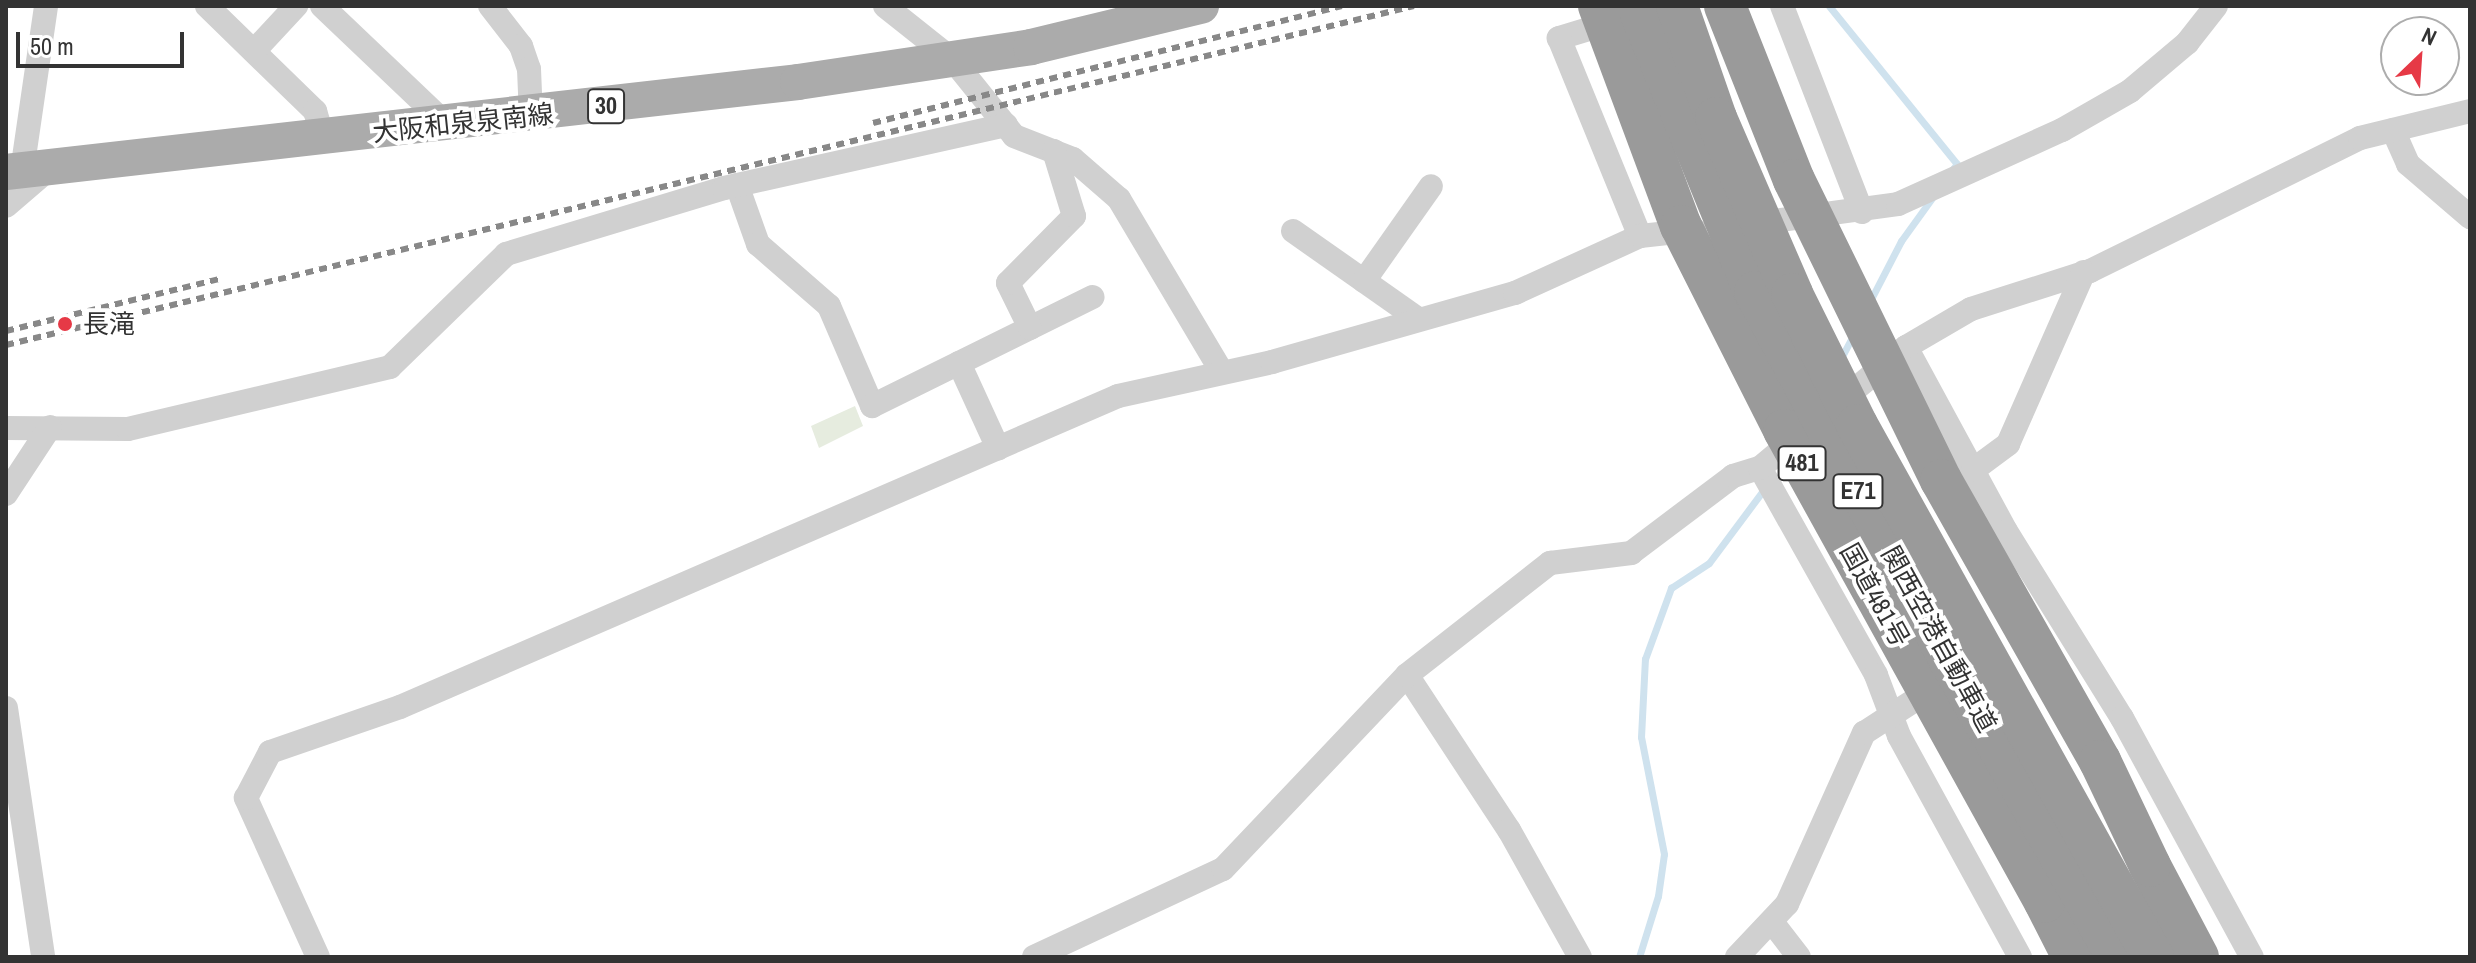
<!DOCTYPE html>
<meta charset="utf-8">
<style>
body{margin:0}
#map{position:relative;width:2476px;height:963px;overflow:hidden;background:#fff;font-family:"Archivo Narrow","Noto Sans JP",sans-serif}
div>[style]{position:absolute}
.green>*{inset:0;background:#e6ecdf}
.stream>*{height:7px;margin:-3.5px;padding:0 3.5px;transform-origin:3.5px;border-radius:3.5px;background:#cfe2ee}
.street>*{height:24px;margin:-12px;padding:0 12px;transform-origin:12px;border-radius:12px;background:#d0d0d0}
.primary>*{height:36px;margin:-18px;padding:0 18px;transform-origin:18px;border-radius:18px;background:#ababab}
.highway>*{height:42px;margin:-21px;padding:0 21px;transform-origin:21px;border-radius:21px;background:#9a9a9a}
.rail>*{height:6px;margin-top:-3px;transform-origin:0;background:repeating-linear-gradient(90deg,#888 0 8px,transparent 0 14px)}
.highway-bridge>*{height:42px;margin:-21px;padding:0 21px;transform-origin:21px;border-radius:21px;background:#9a9a9a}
.dots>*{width:22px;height:22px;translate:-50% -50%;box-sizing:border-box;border:4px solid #fff;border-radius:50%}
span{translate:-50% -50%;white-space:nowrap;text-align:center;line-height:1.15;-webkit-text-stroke:8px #fff;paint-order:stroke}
.shield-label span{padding:2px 6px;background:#fff;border:2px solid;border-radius:6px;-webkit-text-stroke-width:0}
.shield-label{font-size:24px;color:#333;font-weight:700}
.street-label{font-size:26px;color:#333}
.poi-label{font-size:26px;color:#333}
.left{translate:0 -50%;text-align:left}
.frame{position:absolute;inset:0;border:8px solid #333;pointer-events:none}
.north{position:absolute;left:2380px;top:16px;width:80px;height:80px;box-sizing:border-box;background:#fff;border:2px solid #adadad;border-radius:50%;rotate:25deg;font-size:22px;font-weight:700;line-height:32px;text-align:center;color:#333}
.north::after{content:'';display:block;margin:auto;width:28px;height:36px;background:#e63946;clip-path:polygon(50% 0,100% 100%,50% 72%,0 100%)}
.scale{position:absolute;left:16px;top:32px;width:168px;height:36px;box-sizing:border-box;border:4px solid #333;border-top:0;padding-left:10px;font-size:24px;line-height:28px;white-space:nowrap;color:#333;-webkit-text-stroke:6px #fff;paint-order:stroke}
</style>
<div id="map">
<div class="green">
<i style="clip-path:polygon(855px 406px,863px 426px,819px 448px,811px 426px)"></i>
</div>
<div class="stream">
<i style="left:1829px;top:6px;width:203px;rotate:51deg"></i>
<i style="left:1957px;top:164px;width:9px;rotate:131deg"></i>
<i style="left:1869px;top:303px;width:70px;rotate:-62.7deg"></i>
<i style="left:1901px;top:241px;width:53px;rotate:-54.2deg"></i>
<i style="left:1840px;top:360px;width:27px;rotate:-62deg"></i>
<i style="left:1639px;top:957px;width:64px;rotate:-72.7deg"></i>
<i style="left:1658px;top:896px;width:42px;rotate:-81.9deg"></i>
<i style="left:1664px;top:854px;width:119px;rotate:-101.1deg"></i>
<i style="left:1641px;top:737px;width:78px;rotate:-87.1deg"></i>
<i style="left:1645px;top:659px;width:76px;rotate:-69.9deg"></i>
<i style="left:1671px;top:588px;width:45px;rotate:-33.3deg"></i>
<i style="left:1709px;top:563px;width:94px;rotate:-53.3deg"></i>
</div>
<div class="street">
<i style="left:207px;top:6px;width:151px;rotate:44.2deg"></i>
<i style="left:315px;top:111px;width:28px;rotate:73deg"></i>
<i style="left:322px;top:6px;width:173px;rotate:43.6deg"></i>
<i style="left:490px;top:6px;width:51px;rotate:52.2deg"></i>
<i style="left:521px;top:46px;width:24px;rotate:71deg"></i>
<i style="left:529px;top:69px;width:47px;rotate:87.6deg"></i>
<i style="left:885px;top:6px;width:87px;rotate:38.5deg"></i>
<i style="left:953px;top:60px;width:97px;rotate:51.2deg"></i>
<i style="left:1014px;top:136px;width:63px;rotate:21.3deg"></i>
<i style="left:1073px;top:159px;width:61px;rotate:41deg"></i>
<i style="left:1119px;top:199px;width:200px;rotate:59.3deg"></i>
<i style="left:1782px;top:6px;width:221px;rotate:68.8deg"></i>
<i style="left:1615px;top:21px;width:59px;rotate:163.1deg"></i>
<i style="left:1559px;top:38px;width:214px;rotate:67.8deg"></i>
<i style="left:254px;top:51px;width:62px;rotate:-47deg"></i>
<i style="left:2393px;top:130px;width:37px;rotate:66deg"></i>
<i style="left:2408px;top:164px;width:82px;rotate:40.5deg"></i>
<i style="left:22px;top:171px;width:167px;rotate:-81.7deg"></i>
<i style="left:737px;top:185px;width:63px;rotate:70.4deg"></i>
<i style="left:758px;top:244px;width:94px;rotate:41.1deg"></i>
<i style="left:829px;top:306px;width:109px;rotate:66.7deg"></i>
<i style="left:872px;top:406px;width:246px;rotate:-26.3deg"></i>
<i style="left:6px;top:206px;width:58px;rotate:-40.8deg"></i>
<i style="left:1751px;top:224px;width:148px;rotate:-7.7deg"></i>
<i style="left:1898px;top:204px;width:180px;rotate:-24.3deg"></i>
<i style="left:2062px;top:130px;width:78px;rotate:-29.8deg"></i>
<i style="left:2130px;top:91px;width:75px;rotate:-40.1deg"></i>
<i style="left:2187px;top:43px;width:47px;rotate:-51.9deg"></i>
<i style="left:1293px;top:231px;width:153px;rotate:35.1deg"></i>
<i style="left:1364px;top:281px;width:116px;rotate:-54.8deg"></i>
<i style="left:1030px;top:328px;width:50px;rotate:-116.1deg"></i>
<i style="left:1008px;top:283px;width:94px;rotate:-45.4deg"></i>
<i style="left:1074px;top:216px;width:68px;rotate:-107.1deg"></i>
<i style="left:1906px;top:347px;width:209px;rotate:61.5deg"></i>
<i style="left:2006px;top:531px;width:220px;rotate:58.2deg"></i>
<i style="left:2122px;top:718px;width:272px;rotate:61.5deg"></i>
<i style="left:959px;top:363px;width:94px;rotate:65.4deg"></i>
<i style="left:1836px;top:405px;width:91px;rotate:-39.6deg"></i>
<i style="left:1906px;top:347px;width:75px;rotate:-30.3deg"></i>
<i style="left:1971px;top:309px;width:125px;rotate:-17.7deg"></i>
<i style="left:2090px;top:271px;width:301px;rotate:-26.2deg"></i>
<i style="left:2360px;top:138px;width:113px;rotate:-13.8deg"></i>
<i style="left:6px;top:428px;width:122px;rotate:0.5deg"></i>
<i style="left:128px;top:429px;width:269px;rotate:-13.3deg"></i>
<i style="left:390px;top:367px;width:162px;rotate:-44.2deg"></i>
<i style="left:506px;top:254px;width:228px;rotate:-16.8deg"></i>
<i style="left:724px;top:188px;width:289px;rotate:-12.6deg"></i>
<i style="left:1760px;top:468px;width:237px;rotate:60.7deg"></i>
<i style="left:1876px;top:675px;width:65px;rotate:69.3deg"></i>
<i style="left:1899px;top:736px;width:252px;rotate:61.3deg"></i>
<i style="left:1973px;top:470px;width:44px;rotate:-36.6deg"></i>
<i style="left:2008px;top:444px;width:188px;rotate:-66.2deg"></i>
<i style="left:6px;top:494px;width:80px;rotate:-56.7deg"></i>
<i style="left:1407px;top:675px;width:186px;rotate:56.7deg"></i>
<i style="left:1509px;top:830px;width:145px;rotate:60.8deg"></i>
<i style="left:6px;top:708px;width:252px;rotate:81.5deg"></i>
<i style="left:1772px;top:922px;width:44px;rotate:52.4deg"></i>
<i style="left:318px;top:957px;width:175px;rotate:-114.4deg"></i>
<i style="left:246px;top:798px;width:52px;rotate:-62.4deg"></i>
<i style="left:270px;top:752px;width:138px;rotate:-19.1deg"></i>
<i style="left:400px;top:707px;width:782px;rotate:-23.42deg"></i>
<i style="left:1118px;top:396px;width:158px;rotate:-12.4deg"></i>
<i style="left:1272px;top:362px;width:253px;rotate:-15.9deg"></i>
<i style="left:1515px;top:293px;width:137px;rotate:-24.5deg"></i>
<i style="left:1640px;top:236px;width:55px;rotate:-6.2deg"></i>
<i style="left:1034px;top:957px;width:208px;rotate:-25deg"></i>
<i style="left:1223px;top:869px;width:267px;rotate:-46.5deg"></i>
<i style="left:1407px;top:675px;width:182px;rotate:-38.1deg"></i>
<i style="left:1550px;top:563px;width:82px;rotate:-7deg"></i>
<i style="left:1631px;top:553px;width:128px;rotate:-37deg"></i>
<i style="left:1733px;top:476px;width:28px;rotate:-17deg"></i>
<i style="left:1760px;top:468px;width:50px;rotate:-40.1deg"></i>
<i style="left:1737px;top:957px;width:73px;rotate:-46.7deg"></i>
<i style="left:1787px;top:904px;width:188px;rotate:-65.8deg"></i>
<i style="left:1864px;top:733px;width:88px;rotate:-33deg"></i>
</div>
<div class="primary">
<i style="left:6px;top:172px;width:797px;rotate:-6.48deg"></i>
<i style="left:798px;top:82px;width:236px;rotate:-8.5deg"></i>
<i style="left:1031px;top:47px;width:175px;rotate:-13.6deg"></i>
</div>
<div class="highway">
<i style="left:2150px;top:866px;width:103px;rotate:62.2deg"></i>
<i style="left:2045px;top:902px;width:62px;rotate:63deg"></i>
</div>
<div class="rail">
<i style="left:873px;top:123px;width:483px;rotate:-14deg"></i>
<i style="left:6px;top:331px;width:220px;rotate:-13.7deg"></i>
<i style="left:6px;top:345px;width:1448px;rotate:-13.54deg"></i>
</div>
<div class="highway-bridge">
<i style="left:1599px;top:6px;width:235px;rotate:69.6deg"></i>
<i style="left:1681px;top:226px;width:229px;rotate:63.2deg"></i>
<i style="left:1784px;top:430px;width:539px;rotate:61.06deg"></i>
<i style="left:1638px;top:6px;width:309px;rotate:67.8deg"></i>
<i style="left:1755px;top:292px;width:413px;rotate:62.1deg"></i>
<i style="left:1948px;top:657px;width:344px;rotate:60.6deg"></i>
<i style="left:1677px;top:6px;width:119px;rotate:70.8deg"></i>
<i style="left:1716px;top:118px;width:192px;rotate:66.6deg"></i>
<i style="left:1792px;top:294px;width:146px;rotate:63.6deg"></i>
<i style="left:1857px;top:425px;width:609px;rotate:60.91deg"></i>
<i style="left:1725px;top:6px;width:187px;rotate:68.4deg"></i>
<i style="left:1794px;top:180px;width:334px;rotate:63.9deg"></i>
<i style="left:1941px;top:480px;width:323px;rotate:60.5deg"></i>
<i style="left:2100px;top:761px;width:116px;rotate:64.5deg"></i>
</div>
<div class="dots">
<i style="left:65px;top:324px;background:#e63946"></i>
</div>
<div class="shield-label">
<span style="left:606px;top:106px">30</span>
<span style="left:1802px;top:463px">481</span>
<span style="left:1858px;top:491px">E71</span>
</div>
<div class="street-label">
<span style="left:463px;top:123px;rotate:-6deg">大阪和泉泉南線</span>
<span style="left:1875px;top:595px;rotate:61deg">国道481号</span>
<span style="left:1939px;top:639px;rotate:61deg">関西空港自動車道</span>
</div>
<div class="poi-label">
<span class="left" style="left:83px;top:324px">長滝</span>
</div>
<div class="frame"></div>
<div class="north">N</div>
<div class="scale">50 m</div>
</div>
